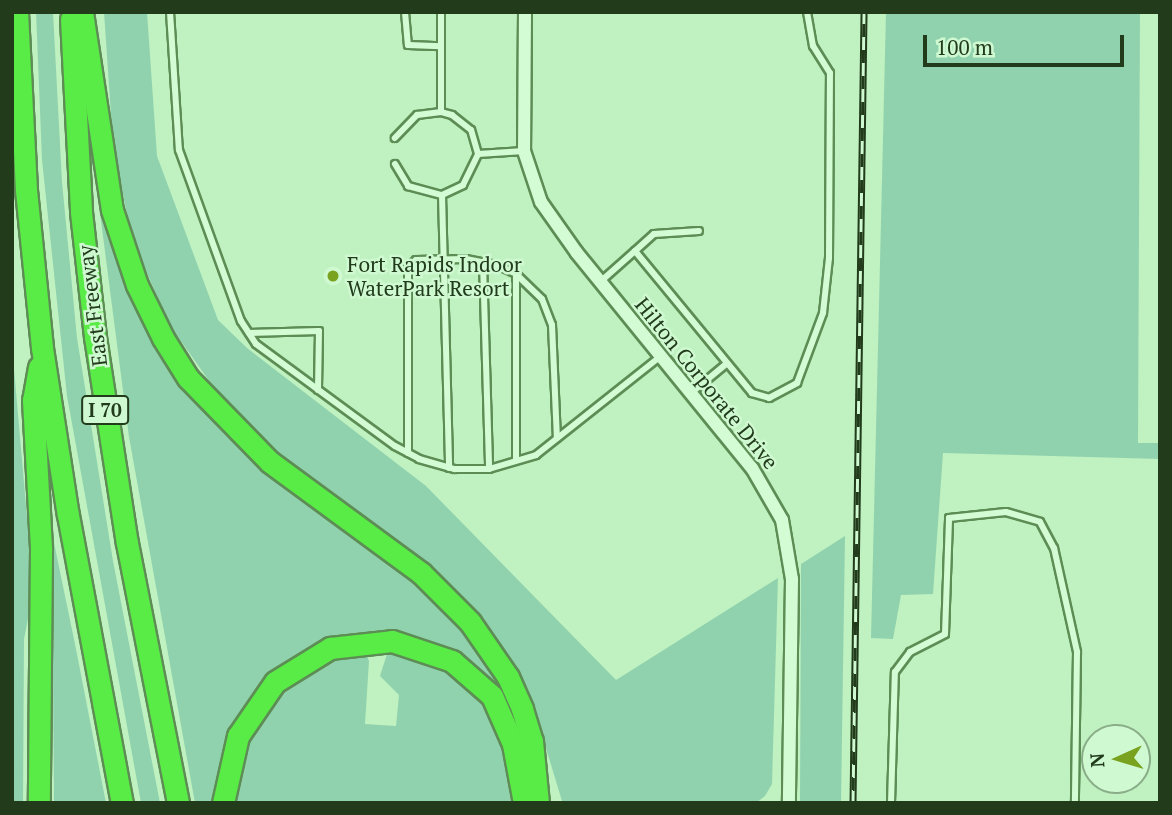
<!DOCTYPE html>
<style>
body{margin:0}
#map{position:relative;width:1172px;height:815px;overflow:hidden;background:#bff2c0;font-family:"PT Serif",serif}
div>[style]{position:absolute}
.green>*{inset:0;background:#91d2ae}
.roads{filter:drop-shadow(2px 0 #5d8d55) drop-shadow(-2px 0 #5d8d55) drop-shadow(0 2px #5d8d55) drop-shadow(0 -2px #5d8d55)}
.lane>*{height:6px;margin:-3px;padding:0 3px;transform-origin:3px;border-radius:3px;background:#d3fcd4}
.street>*{height:12px;margin:-6px;padding:0 6px;transform-origin:6px;border-radius:6px;background:#d3fcd4}
.highway>*{height:21px;margin:-10.5px;padding:0 10.5px;transform-origin:10.5px;border-radius:10.5px;background:#59eb46}
.rail>*{height:7px;margin-top:-3.5px;transform-origin:0;background:repeating-linear-gradient(90deg,#cff9d0 0 13px,#213b1b 0 26px);box-sizing:border-box;border-block:2px solid #213b1b}
.dots>*{width:19px;height:19px;translate:-50% -50%;box-sizing:border-box;border:4px solid #cff9d0;border-radius:50%}
span{translate:-50% -50%;white-space:nowrap;text-align:center;line-height:1.15;-webkit-text-stroke:5px #cff9d0;paint-order:stroke}
.shield-label span{padding:2px 5px;background:#cff9d0;border:2px solid;border-radius:5px;-webkit-text-stroke-width:0}
.shield-label{font-size:19px;color:#213b1b;font-weight:700}
.poi-label{font-size:21px;color:#213b1b}
.left{translate:0 -50%;text-align:left}
.street-label{font-size:21px;color:#213b1b}
.frame{position:absolute;inset:0;border:14px solid #213b1b;pointer-events:none}
.north{position:absolute;left:1081px;top:724px;width:70px;height:70px;box-sizing:border-box;background:#cff9d0;border:2px solid #89ad88;border-radius:50%;rotate:266deg;font-size:19px;font-weight:700;line-height:28px;text-align:center;color:#213b1b}
.north::after{content:'';display:block;margin:auto;width:24px;height:32px;background:#79a21f;clip-path:polygon(50% 0,100% 100%,50% 72%,0 100%)}
.scale{position:absolute;left:923px;top:35px;width:201px;height:32px;box-sizing:border-box;border:4px solid #213b1b;border-top:0;padding-left:9px;font-size:21px;line-height:24px;white-space:nowrap;color:#213b1b;-webkit-text-stroke:5px #cff9d0;paint-order:stroke}
</style>
<div id="map">
<div class="green">
<i style="clip-path:polygon(36px 12px,53px 12px,62px 182px,77px 338px,113px 561px,160px 803px,141px 803px,67px 396px,42px 160px)"></i>
<i style="clip-path:polygon(104px 12px,147px 12px,157px 156px,218px 320px,247px 348px,426px 486px,616px 680px,778px 578px,772px 784px,765px 796px,756px 803px,562px 801px,528px 689px,475px 609px,406px 546px,273px 451px,224px 402px,171px 327px,132px 240px,113px 144px)"></i>
<i style="clip-path:polygon(886px 12px,1140px 12px,1138px 443px,1160px 443px,1160px 459px,943px 453px,933px 594px,901px 595px,893px 639px,871px 638px)"></i>
<i style="clip-path:polygon(100px 213px,105px 213px,181px 383px,203px 411px,255px 460px,401px 565px,454px 615px,503px 688px,520px 734px,434px 645px,287px 663px,216px 803px,195px 803px,129px 437px)"></i>
<i style="clip-path:polygon(12px 346px,30px 551px,30px 609px,24px 639px,23px 803px,12px 803px)"></i>
<i style="clip-path:polygon(52px 533px,76px 649px,106px 803px,54px 803px)"></i>
<i style="clip-path:polygon(845px 536px,841px 803px,800px 803px,801px 564px)"></i>
<i style="clip-path:polygon(365px 651px,369px 661px,365px 724px,396px 726px,399px 695px,380px 676px,387px 654px,394px 651px,442px 666px,473px 691px,492px 717px,502px 738px,514px 803px,231px 803px,247px 736px,285px 684px,327px 659px)"></i>
</div>
<div class="roads">
<div class="lane">
<i style="left:170px;top:12px;width:138px;rotate:86.3deg"></i>
<i style="left:179px;top:150px;width:182px;rotate:70.1deg"></i>
<i style="left:241px;top:321px;width:27px;rotate:57deg"></i>
<i style="left:256px;top:344px;width:172px;rotate:36.3deg"></i>
<i style="left:395px;top:446px;width:27px;rotate:28deg"></i>
<i style="left:419px;top:459px;width:37px;rotate:16deg"></i>
<i style="left:455px;top:469px;width:34px"></i>
<i style="left:489px;top:469px;width:49px;rotate:-16.6deg"></i>
<i style="left:536px;top:455px;width:159px;rotate:-38.4deg"></i>
<i style="left:405px;top:12px;width:33px;rotate:85deg"></i>
<i style="left:408px;top:45px;width:33px;rotate:2deg"></i>
<i style="left:441px;top:112px;width:100px;rotate:-90deg"></i>
<i style="left:478px;top:154px;width:46px;rotate:-3.7deg"></i>
<i style="left:395px;top:164px;width:26px;rotate:59deg"></i>
<i style="left:408px;top:186px;width:35px;rotate:15deg"></i>
<i style="left:442px;top:195px;width:23px;rotate:-25deg"></i>
<i style="left:463px;top:185px;width:34px;rotate:-64deg"></i>
<i style="left:478px;top:154px;width:25px;rotate:-106deg"></i>
<i style="left:471px;top:130px;width:24px;rotate:-142deg"></i>
<i style="left:452px;top:115px;width:11px;rotate:-165deg"></i>
<i style="left:441px;top:112px;width:24px;rotate:173deg"></i>
<i style="left:417px;top:115px;width:32px;rotate:134deg"></i>
<i style="left:442px;top:195px;width:273px;rotate:88.5deg"></i>
<i style="left:635px;top:251px;width:25px;rotate:-42deg"></i>
<i style="left:654px;top:234px;width:45px;rotate:-3.8deg"></i>
<i style="left:483px;top:262px;width:207px;rotate:88.3deg"></i>
<i style="left:600px;top:282px;width:47px;rotate:-41.5deg"></i>
<i style="left:635px;top:251px;width:184px;rotate:50.5deg"></i>
<i style="left:752px;top:393px;width:18px;rotate:16deg"></i>
<i style="left:769px;top:398px;width:32px;rotate:-28deg"></i>
<i style="left:797px;top:383px;width:75px;rotate:-69.6deg"></i>
<i style="left:823px;top:313px;width:55px;rotate:-83.8deg"></i>
<i style="left:829px;top:258px;width:185px;rotate:-89.7deg"></i>
<i style="left:830px;top:73px;width:32px;rotate:-122deg"></i>
<i style="left:813px;top:46px;width:35px;rotate:-100deg"></i>
<i style="left:249px;top:333px;width:70px;rotate:-1.6deg"></i>
<i style="left:319px;top:331px;width:59px;rotate:91deg"></i>
<i style="left:691px;top:393px;width:45px;rotate:-39.6deg"></i>
<i style="left:408px;top:453px;width:185px;rotate:-90deg"></i>
<i style="left:408px;top:268px;width:11px;rotate:-45deg"></i>
<i style="left:416px;top:260px;width:50px;rotate:-1.1deg"></i>
<i style="left:466px;top:259px;width:32px;rotate:11deg"></i>
<i style="left:497px;top:265px;width:21px;rotate:25deg"></i>
<i style="left:516px;top:274px;width:36px;rotate:44deg"></i>
<i style="left:542px;top:299px;width:28px;rotate:69deg"></i>
<i style="left:552px;top:325px;width:113px;rotate:87.5deg"></i>
<i style="left:516px;top:460px;width:186px;rotate:-90deg"></i>
<i style="left:891px;top:803px;width:131px;rotate:-88.3deg"></i>
<i style="left:895px;top:672px;width:25px;rotate:-53deg"></i>
<i style="left:910px;top:652px;width:39px;rotate:-27deg"></i>
<i style="left:945px;top:634px;width:116px;rotate:-88deg"></i>
<i style="left:949px;top:518px;width:57px;rotate:-6deg"></i>
<i style="left:1006px;top:512px;width:35px;rotate:16deg"></i>
<i style="left:1040px;top:522px;width:30px;rotate:62deg"></i>
<i style="left:1054px;top:548px;width:107px;rotate:77.5deg"></i>
<i style="left:1077px;top:652px;width:151px;rotate:90.8deg"></i>
</div>
<div class="street">
<i style="left:525px;top:12px;width:139px;rotate:90.4deg"></i>
<i style="left:524px;top:151px;width:54px;rotate:71.6deg"></i>
<i style="left:541px;top:202px;width:62px;rotate:54.8deg"></i>
<i style="left:577px;top:253px;width:277px;rotate:50.9deg"></i>
<i style="left:752px;top:468px;width:60px;rotate:60deg"></i>
<i style="left:782px;top:520px;width:60px;rotate:80.4deg"></i>
<i style="left:792px;top:579px;width:224px;rotate:90.8deg"></i>
</div>
<div class="highway">
<i style="left:17px;top:12px;width:178px;rotate:87.1deg"></i>
<i style="left:26px;top:190px;width:159px;rotate:84.2deg"></i>
<i style="left:42px;top:348px;width:169px;rotate:81.2deg"></i>
<i style="left:68px;top:515px;width:293px;rotate:79.4deg"></i>
<i style="left:82px;top:12px;width:200px;rotate:81.4deg"></i>
<i style="left:112px;top:210px;width:79px;rotate:71.6deg"></i>
<i style="left:137px;top:285px;width:59px;rotate:63.9deg"></i>
<i style="left:163px;top:338px;width:47px;rotate:58deg"></i>
<i style="left:188px;top:378px;width:117px;rotate:45.7deg"></i>
<i style="left:270px;top:462px;width:187px;rotate:36.3deg"></i>
<i style="left:421px;top:573px;width:69px;rotate:45deg"></i>
<i style="left:470px;top:622px;width:67px;rotate:55.4deg"></i>
<i style="left:508px;top:677px;width:35px;rotate:66deg"></i>
<i style="left:522px;top:709px;width:34px;rotate:73deg"></i>
<i style="left:532px;top:741px;width:62px;rotate:84.5deg"></i>
<i style="left:71px;top:19px;width:193px;rotate:87deg"></i>
<i style="left:81px;top:212px;width:126px;rotate:83.6deg"></i>
<i style="left:95px;top:337px;width:208px;rotate:81.2deg"></i>
<i style="left:127px;top:543px;width:265px;rotate:78.9deg"></i>
<i style="left:39px;top:367px;width:34px;rotate:100deg"></i>
<i style="left:33px;top:400px;width:150px;rotate:86.9deg"></i>
<i style="left:41px;top:550px;width:253px;rotate:90.5deg"></i>
<i style="left:223px;top:803px;width:69px;rotate:-77.4deg"></i>
<i style="left:238px;top:736px;width:65px;rotate:-55.6deg"></i>
<i style="left:275px;top:682px;width:65px;rotate:-31.7deg"></i>
<i style="left:330px;top:648px;width:62px;rotate:-6.4deg"></i>
<i style="left:392px;top:641px;width:63px;rotate:18.4deg"></i>
<i style="left:452px;top:661px;width:53px;rotate:41.2deg"></i>
<i style="left:492px;top:696px;width:52px;rotate:66.4deg"></i>
<i style="left:513px;top:744px;width:60px;rotate:79.4deg"></i>
</div>
</div>
<div class="rail">
<i style="left:853px;top:803px;width:791px;rotate:-89.2deg"></i>
</div>
<div class="dots">
<i style="left:333px;top:276px;background:#79a21f"></i>
</div>
<div class="shield-label">
<span style="left:105px;top:410px">I 70</span>
</div>
<div class="poi-label">
<span class="left" style="left:347px;top:276px">Fort Rapids Indoor<br>WaterPark Resort</span>
</div>
<div class="street-label">
<span style="left:92px;top:306px;rotate:-97deg">East Freeway</span>
<span style="left:707px;top:383px;rotate:51deg">Hilton Corporate Drive</span>
</div>
<div class="frame"></div>
<div class="north">N</div>
<div class="scale">100 m</div>
</div>
